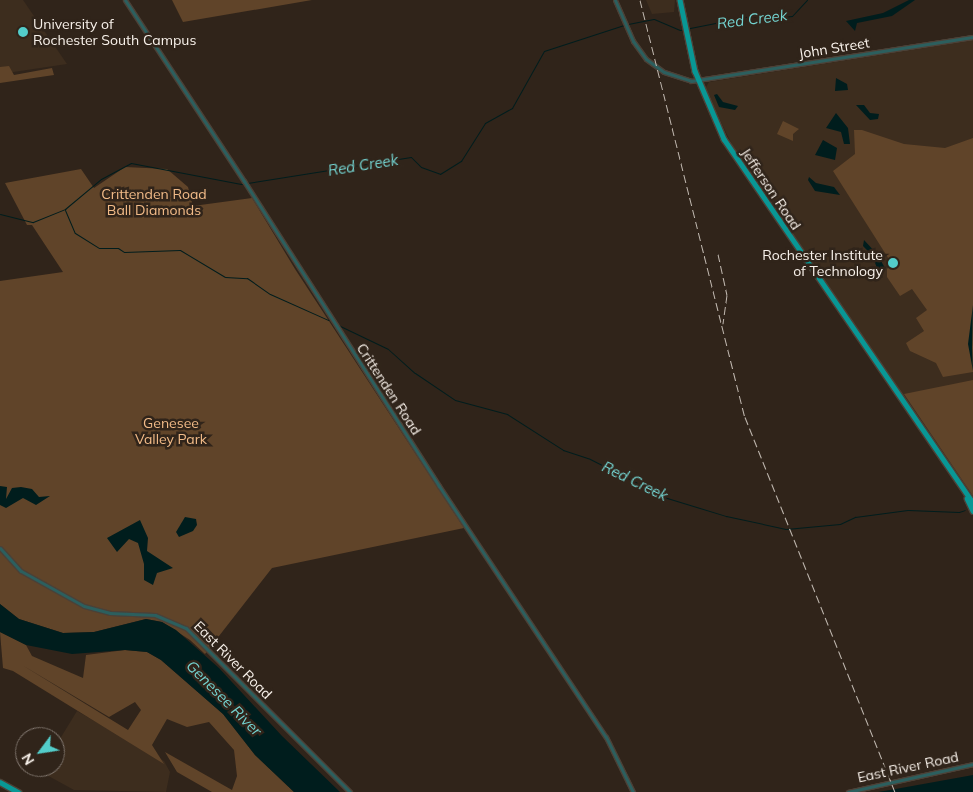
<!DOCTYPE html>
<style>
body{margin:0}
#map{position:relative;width:973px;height:792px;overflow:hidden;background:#30241a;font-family:Mulish,sans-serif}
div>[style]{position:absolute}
.built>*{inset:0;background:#3d2d1e}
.green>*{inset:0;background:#604429}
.water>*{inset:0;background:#001d1d}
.stream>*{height:1px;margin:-0.5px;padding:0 0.5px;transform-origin:0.5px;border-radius:0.5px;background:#001d1d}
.roads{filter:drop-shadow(1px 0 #4c4137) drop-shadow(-1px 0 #4c4137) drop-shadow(0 1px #4c4137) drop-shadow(0 -1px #4c4137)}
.minor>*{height:3px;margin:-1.5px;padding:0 1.5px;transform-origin:1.5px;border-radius:1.5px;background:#2c5f5e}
.major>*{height:4.5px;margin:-2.25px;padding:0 2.25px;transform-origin:2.25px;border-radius:2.25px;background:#099795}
.rail>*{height:1px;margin-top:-0.5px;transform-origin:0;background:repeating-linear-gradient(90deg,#c4bcb4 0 8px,transparent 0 12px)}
.dots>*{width:14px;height:14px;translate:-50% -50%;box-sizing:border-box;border:2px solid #30241a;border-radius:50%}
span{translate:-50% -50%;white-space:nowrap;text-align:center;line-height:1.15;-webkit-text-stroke:5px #30241a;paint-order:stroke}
.poi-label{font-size:14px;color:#f9f2eb}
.left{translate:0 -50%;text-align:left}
.right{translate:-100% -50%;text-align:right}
.street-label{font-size:14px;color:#f9f2eb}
.park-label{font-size:14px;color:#f2bb88}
.water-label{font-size:15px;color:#74d5d2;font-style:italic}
.north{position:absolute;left:15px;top:727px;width:50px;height:50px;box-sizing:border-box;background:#30241a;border:1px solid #80766e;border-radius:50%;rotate:239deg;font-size:14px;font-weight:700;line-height:20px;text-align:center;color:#f9f2eb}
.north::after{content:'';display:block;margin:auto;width:18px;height:22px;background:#53cdca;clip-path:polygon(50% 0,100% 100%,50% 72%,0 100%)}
</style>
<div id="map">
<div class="built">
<i style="clip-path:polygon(0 0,23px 0,67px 64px,0 74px)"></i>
<i style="clip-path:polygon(646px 0,675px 0,674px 12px,652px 14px)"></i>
<i style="clip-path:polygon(973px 40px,973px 499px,734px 149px,705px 89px,709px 82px)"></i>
<i style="clip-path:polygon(77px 711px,164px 761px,170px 772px,166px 792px,74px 790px,43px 773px,43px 767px,55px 767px,55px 747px)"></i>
</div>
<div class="green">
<i style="clip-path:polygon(172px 0,312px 0,183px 22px)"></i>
<i style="clip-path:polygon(9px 66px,14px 75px,52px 68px,54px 75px,0 83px,0 67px)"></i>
<i style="clip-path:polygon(783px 121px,799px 129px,793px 134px,793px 141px,777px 134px)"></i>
<i style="clip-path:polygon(854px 130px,862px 130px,904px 144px,945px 148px,973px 138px,973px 372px,943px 377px,936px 363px,910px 351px,906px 343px,924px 331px,916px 318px,927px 310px,912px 289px,900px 296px,887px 277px,887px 269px,892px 264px,833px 171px,855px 154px)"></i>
<i style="clip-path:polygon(125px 167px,167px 169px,188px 187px,193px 206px,252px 198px,295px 269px,464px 528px,272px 568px,205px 654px,190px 640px,162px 622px,146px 619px,94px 632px,63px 633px,19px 619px,0 604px,0 281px,63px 272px,32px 225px,27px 225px,5px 183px,81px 169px,94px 188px)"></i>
<i style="clip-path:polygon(973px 380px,973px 496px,904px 394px)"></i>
<i style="clip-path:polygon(evenodd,0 632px,26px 645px,32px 656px,83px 678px,86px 655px,125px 650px,147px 652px,161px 660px,223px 714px,255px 755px,294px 792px,212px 792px,177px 772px,165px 752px,232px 790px,237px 776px,234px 750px,209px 722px,187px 727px,167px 719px,152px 745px,164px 764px,13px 671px,3px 668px,0 632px,22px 665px,109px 717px,135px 702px,141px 710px,128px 730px,22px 665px)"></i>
</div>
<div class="water">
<i style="clip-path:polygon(909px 0,915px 0,892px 16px,857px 23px,855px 31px,846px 21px,883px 13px)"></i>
<i style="clip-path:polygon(836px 78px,847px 84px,848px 90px,835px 91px)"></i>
<i style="clip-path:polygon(717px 94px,723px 102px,738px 106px,735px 110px,719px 107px,714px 95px)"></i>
<i style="clip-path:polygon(856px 105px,864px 105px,870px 113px,879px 114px,878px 119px,870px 120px)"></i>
<i style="clip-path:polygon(836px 113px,848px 128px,850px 144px,844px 144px,841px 132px,826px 128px)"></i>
<i style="clip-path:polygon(823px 140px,837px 148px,835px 160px,815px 155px)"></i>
<i style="clip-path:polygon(809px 177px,816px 183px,834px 187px,840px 195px,815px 191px,808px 180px)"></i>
<i style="clip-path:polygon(864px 240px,877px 254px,885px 268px,883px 271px,877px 268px,872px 255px,863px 246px)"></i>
<i style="clip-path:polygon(973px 305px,972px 348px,973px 371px,968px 344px)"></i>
<i style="clip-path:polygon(0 486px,7px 487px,6px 499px,12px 488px,21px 487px,32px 489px,39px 497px,50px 496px,36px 505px,23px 498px,6px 508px,0 505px)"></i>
<i style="clip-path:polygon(185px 517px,196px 519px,197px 525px,193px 531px,179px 537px,176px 532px)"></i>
<i style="clip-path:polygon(140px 520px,148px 538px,147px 551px,173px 568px,157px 573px,153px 585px,144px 580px,144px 564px,138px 543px,129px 539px,117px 552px,107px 538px)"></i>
<i style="clip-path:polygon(0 604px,19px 619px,63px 633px,94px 632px,146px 619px,162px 622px,176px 630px,219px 668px,282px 736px,340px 792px,294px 792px,255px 755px,223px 714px,161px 660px,147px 652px,125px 650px,72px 654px,26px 645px,0 632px)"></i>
<i style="clip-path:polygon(973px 775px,973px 792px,878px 792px,890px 790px)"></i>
</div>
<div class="stream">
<i style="left:628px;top:24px;width:26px;rotate:-11deg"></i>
<i style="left:654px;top:19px;width:28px;rotate:23deg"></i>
<i style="left:680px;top:30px;width:72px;rotate:-11.2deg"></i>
<i style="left:751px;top:16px;width:25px;rotate:5deg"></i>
<i style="left:776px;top:18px;width:16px;rotate:-7deg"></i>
<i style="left:792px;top:16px;width:22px;rotate:-47deg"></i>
<i style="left:65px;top:210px;width:25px;rotate:67deg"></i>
<i style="left:75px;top:233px;width:28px;rotate:32deg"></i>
<i style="left:99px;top:248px;width:19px"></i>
<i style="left:118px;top:248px;width:7px;rotate:34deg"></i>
<i style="left:124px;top:252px;width:56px;rotate:-2deg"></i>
<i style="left:180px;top:250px;width:52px;rotate:31deg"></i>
<i style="left:225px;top:277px;width:22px;rotate:3deg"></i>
<i style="left:247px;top:278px;width:28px;rotate:35deg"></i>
<i style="left:270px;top:294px;width:64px;rotate:24.1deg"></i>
<i style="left:0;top:214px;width:34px;rotate:14deg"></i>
<i style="left:33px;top:222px;width:35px;rotate:-22deg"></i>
<i style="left:65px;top:209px;width:47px;rotate:-39.8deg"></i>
<i style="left:101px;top:179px;width:34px;rotate:-28deg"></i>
<i style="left:131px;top:163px;width:112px;rotate:10.8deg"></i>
<i style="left:241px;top:184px;width:172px;rotate:-9deg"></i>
<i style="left:411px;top:157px;width:14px;rotate:45deg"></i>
<i style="left:421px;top:167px;width:20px;rotate:20deg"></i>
<i style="left:440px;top:174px;width:25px;rotate:-32deg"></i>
<i style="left:461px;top:161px;width:45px;rotate:-57.7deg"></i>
<i style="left:485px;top:123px;width:31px;rotate:-29deg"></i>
<i style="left:512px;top:108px;width:65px;rotate:-60.7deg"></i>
<i style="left:544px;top:51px;width:84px;rotate:-18deg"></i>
<i style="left:338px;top:325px;width:55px;rotate:25.6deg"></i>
<i style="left:388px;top:349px;width:36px;rotate:42deg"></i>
<i style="left:415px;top:373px;width:48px;rotate:34deg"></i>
<i style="left:455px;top:400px;width:54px;rotate:15.1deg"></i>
<i style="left:507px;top:414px;width:67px;rotate:32.7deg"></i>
<i style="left:563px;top:450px;width:28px;rotate:18deg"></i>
<i style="left:590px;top:459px;width:86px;rotate:26.9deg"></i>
<i style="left:667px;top:498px;width:62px;rotate:17deg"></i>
<i style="left:726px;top:516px;width:61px;rotate:12.2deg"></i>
<i style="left:786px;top:529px;width:54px;rotate:-5.3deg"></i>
<i style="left:840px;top:524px;width:17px;rotate:-25deg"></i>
<i style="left:855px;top:517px;width:53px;rotate:-7.5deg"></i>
<i style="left:908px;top:510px;width:51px;rotate:2.2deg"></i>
<i style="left:959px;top:512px;width:6px;rotate:-18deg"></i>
</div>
<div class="roads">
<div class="minor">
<i style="left:125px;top:0;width:217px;rotate:56.7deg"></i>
<i style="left:244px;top:181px;width:362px;rotate:57.4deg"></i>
<i style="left:439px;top:486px;width:301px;rotate:56.4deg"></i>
<i style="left:606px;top:737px;width:61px;rotate:63.9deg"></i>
<i style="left:615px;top:0;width:45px;rotate:66.3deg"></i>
<i style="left:633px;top:41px;width:22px;rotate:54deg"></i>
<i style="left:646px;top:59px;width:22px;rotate:36deg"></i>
<i style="left:664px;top:72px;width:28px;rotate:18deg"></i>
<i style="left:691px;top:81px;width:285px;rotate:-8.9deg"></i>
<i style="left:0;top:548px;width:31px;rotate:48deg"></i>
<i style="left:21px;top:571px;width:72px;rotate:29.1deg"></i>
<i style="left:84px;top:606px;width:27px;rotate:15deg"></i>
<i style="left:110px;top:613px;width:45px;rotate:2.5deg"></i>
<i style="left:155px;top:615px;width:34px;rotate:23deg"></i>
<i style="left:186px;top:628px;width:232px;rotate:45deg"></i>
<i style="left:848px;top:792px;width:128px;rotate:-12.6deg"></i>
</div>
<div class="major">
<i style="left:680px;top:0;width:73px;rotate:78.1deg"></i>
<i style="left:695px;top:71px;width:74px;rotate:66.9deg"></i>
<i style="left:724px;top:139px;width:441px;rotate:55.6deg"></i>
<i style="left:967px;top:498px;width:14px;rotate:65deg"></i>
<i style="left:0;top:782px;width:21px;rotate:29deg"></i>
</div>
</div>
<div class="rail">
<i style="left:640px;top:0;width:430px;rotate:75.9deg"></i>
<i style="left:745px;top:417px;width:404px;rotate:68.2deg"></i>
<i style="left:718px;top:254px;width:42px;rotate:77.6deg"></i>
<i style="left:727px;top:295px;width:29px;rotate:98deg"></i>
</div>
<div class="dots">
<i style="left:23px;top:32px;background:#53cdca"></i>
<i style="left:893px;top:263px;background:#53cdca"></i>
</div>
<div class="poi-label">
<span class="left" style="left:33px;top:32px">University of<br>Rochester South Campus</span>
<span class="right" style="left:883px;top:263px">Rochester Institute<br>of Technology</span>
</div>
<div class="street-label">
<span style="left:834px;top:48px;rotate:-9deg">John Street</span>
<span style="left:771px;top:189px;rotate:56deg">Jefferson Road</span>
<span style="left:389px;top:389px;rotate:57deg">Crittenden Road</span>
<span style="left:233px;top:660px;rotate:45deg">East River Road</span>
<span style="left:908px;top:767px;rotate:-12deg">East River Road</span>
</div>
<div class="park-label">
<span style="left:154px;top:202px">Crittenden Road<br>Ball Diamonds</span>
<span style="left:171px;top:431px">Genesee<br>Valley Park</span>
</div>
<div class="water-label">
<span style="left:752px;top:19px;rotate:-7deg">Red Creek</span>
<span style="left:363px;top:165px;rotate:-9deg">Red Creek</span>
<span style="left:635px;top:481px;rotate:26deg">Red Creek</span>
<span style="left:224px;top:698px;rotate:45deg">Genesee River</span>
</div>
<div class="north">N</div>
</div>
